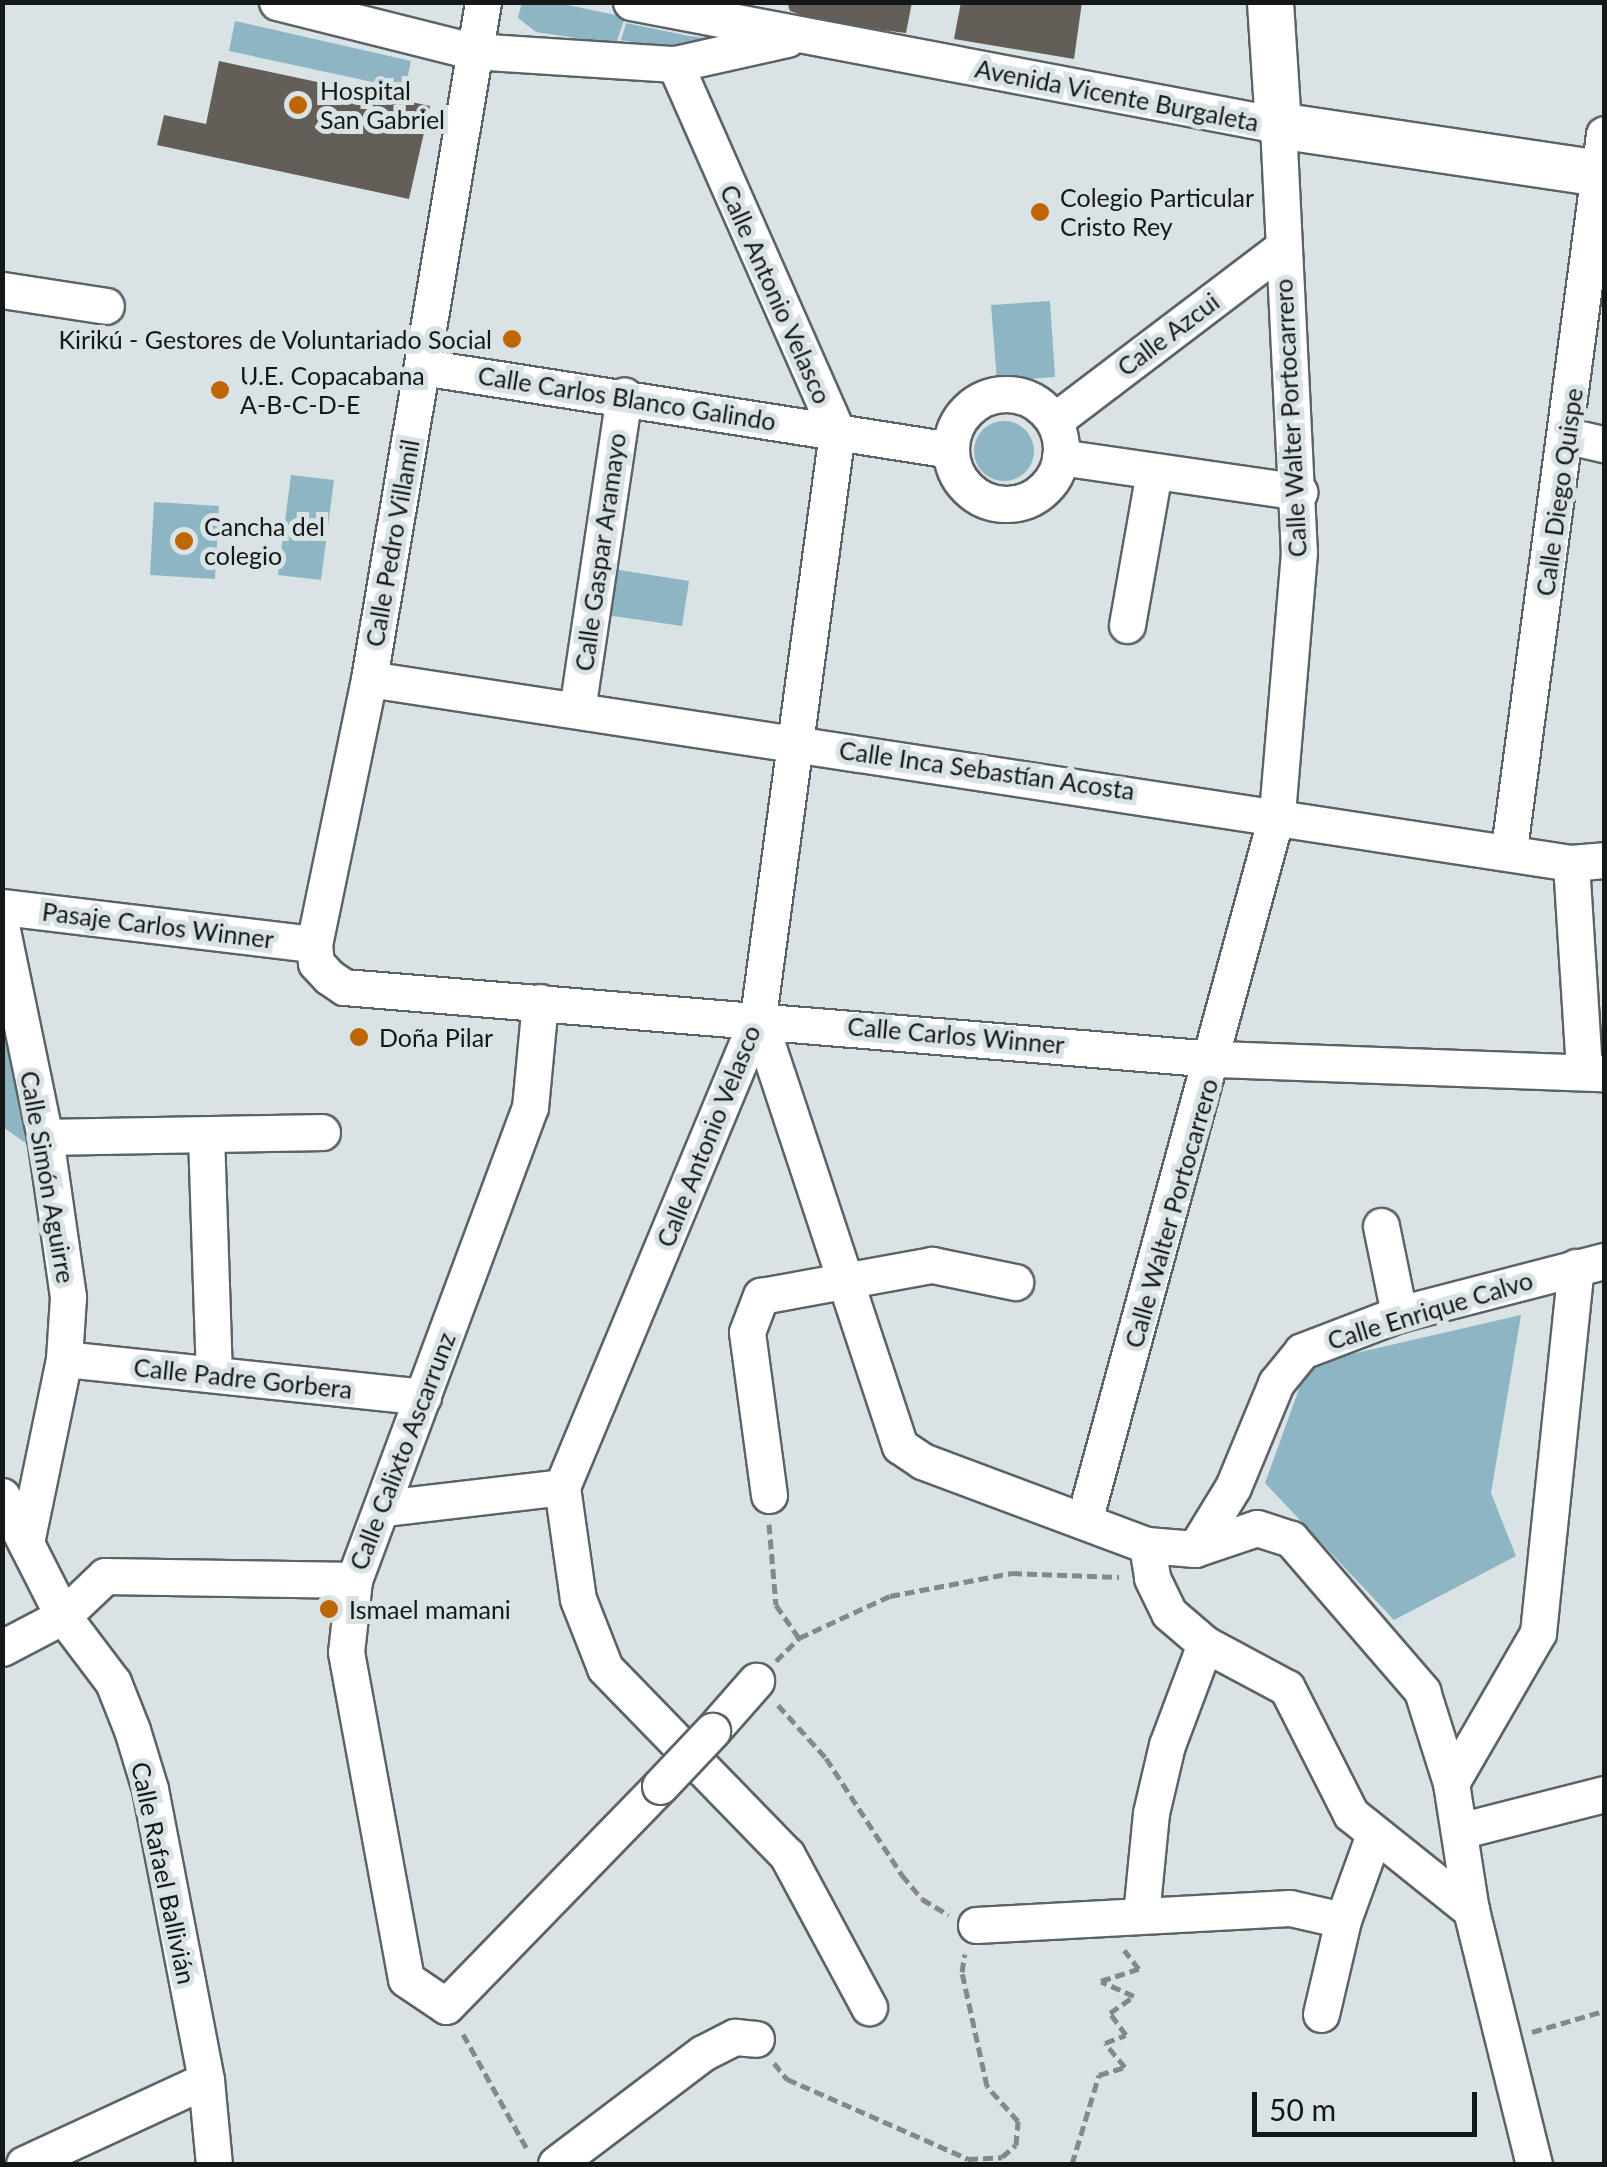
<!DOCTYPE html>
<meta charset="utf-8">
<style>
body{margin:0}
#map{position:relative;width:1607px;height:2167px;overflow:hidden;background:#d9e2e5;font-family:Lato,sans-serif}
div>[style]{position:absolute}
.green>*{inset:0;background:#8eb5c3}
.round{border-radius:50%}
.building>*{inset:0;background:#645e59}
.path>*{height:5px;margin-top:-2.5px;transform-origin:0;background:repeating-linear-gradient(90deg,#83898b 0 10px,transparent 0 15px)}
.roads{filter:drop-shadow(2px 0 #5c6366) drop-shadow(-2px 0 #5c6366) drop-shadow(0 2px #5c6366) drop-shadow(0 -2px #5c6366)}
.minor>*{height:35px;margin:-17.5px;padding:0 17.5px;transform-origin:17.5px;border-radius:17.5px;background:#fff}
.minor>.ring{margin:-17.5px;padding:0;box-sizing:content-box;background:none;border:35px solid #fff;border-radius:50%}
.major>*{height:45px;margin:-22.5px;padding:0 22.5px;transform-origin:22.5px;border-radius:22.5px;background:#fff}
.bridges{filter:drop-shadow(2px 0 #5c6366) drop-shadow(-2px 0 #5c6366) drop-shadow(0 2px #5c6366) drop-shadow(0 -2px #5c6366)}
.minor-bridge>*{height:35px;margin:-17.5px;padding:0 17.5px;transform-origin:17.5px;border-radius:17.5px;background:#fff}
.dots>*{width:28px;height:28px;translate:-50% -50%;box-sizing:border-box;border:5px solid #d9e2e5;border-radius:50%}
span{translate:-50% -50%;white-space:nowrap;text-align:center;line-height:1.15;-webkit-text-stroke:10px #d9e2e5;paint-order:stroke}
.poi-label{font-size:25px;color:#151819}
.left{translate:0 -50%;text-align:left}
.right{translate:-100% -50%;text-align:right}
.street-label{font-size:25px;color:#151819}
.frame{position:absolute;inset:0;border:5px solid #151819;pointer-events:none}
.scale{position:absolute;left:1252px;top:2092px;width:225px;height:45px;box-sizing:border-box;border:5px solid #151819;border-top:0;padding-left:12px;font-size:30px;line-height:35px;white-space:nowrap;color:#151819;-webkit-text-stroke:8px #d9e2e5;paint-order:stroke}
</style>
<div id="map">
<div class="green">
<i style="clip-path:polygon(522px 2px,558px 3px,625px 17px,616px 44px,536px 32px,518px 18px)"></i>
<i style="clip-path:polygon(235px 21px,411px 61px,405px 89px,229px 51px)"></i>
<i style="clip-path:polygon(626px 23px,689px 36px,745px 42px,687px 52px,621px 40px)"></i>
<i style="clip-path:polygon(1050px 301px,1055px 377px,997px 381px,991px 305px)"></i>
<i class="round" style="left:974px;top:421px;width:60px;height:60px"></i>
<i style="clip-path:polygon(291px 475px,334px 480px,321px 580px,278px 575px)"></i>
<i style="clip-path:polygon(154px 502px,219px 506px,215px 579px,150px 575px)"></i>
<i style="clip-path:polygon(613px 569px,689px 581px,682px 626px,606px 615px)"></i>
<i style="clip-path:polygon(2px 1034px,14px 1053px,34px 1149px,3px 1127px)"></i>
<i style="clip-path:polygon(1521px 1315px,1491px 1493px,1516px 1556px,1394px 1620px,1265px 1483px,1308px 1364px)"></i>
</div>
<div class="building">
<i style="clip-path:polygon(787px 2px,912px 2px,906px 33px,824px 23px,790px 11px)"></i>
<i style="clip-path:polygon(961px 2px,1082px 2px,1074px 59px,954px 39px)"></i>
<i style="clip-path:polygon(219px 61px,430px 106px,409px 199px,157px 145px,164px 115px,206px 124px)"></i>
</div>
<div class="path">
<i style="left:769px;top:1524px;width:81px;rotate:85.1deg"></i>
<i style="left:776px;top:1605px;width:40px;rotate:55.1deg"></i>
<i style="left:776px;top:1661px;width:33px;rotate:-45deg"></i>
<i style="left:799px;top:1638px;width:100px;rotate:-24.8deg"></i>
<i style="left:890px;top:1596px;width:124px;rotate:-10.7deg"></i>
<i style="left:1012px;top:1573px;width:107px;rotate:2.1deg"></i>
<i style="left:778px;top:1705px;width:72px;rotate:47.8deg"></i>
<i style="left:826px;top:1758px;width:140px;rotate:57deg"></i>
<i style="left:902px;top:1875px;width:31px;rotate:50deg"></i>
<i style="left:922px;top:1899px;width:31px;rotate:31deg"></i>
<i style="left:1532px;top:2032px;width:75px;rotate:-16.3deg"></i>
<i style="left:463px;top:2034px;width:134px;rotate:60.9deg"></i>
<i style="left:774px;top:2063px;width:21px;rotate:51deg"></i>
<i style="left:787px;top:2079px;width:198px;rotate:23.8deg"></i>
<i style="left:968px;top:2159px;width:34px;rotate:-3deg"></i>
<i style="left:1002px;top:2157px;width:18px;rotate:-41deg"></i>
<i style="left:1016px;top:2145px;width:24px;rotate:-85deg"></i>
<i style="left:1018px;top:2121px;width:47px;rotate:-131.5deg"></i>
<i style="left:987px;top:2086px;width:117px;rotate:-102.4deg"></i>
<i style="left:962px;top:1972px;width:18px;rotate:-81deg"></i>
<i style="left:1072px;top:2164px;width:93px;rotate:-73.1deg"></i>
<i style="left:1099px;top:2075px;width:27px;rotate:-17deg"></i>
<i style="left:1125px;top:2067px;width:31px;rotate:-130deg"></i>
<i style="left:1105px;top:2043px;width:22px;rotate:-21deg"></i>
<i style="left:1126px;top:2035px;width:27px;rotate:-126deg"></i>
<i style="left:1110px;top:2013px;width:29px;rotate:-35deg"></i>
<i style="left:1134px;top:1996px;width:36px;rotate:-156deg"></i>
<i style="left:1101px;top:1981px;width:40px;rotate:-18deg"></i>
<i style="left:1139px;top:1969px;width:24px;rotate:-128deg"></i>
</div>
<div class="roads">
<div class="minor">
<i style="left:277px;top:2px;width:201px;rotate:14.1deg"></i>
<i style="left:472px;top:51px;width:203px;rotate:3.7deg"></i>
<i style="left:675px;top:64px;width:115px;rotate:-12.6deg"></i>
<i style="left:483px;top:2px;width:687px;rotate:99.56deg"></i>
<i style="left:369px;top:679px;width:271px;rotate:101.7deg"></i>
<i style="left:314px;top:944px;width:19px;rotate:84deg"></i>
<i style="left:316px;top:963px;width:19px;rotate:47deg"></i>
<i style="left:329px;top:977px;width:18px;rotate:34deg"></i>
<i style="left:344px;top:987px;width:874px;rotate:4.73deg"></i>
<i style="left:1215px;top:1059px;width:389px;rotate:2.1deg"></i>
<i style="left:631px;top:2px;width:659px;rotate:10.76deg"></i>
<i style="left:1278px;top:125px;width:428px;rotate:87.2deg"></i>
<i style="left:1299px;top:552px;width:262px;rotate:94.8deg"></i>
<i style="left:1277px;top:813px;width:734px;rotate:105.25deg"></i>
<i style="left:675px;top:64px;width:402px;rotate:66.2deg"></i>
<i style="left:837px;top:432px;width:590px;rotate:97.69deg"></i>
<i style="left:758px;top:1017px;width:509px;rotate:112.64deg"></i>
<i style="left:562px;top:1487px;width:113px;rotate:81.9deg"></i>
<i style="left:578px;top:1599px;width:74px;rotate:68.6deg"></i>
<i style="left:605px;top:1668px;width:261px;rotate:45.8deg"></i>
<i style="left:787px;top:1855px;width:173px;rotate:61.7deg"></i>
<i style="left:2px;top:290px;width:105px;rotate:8.7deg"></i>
<i style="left:422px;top:367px;width:535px;rotate:8.92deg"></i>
<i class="ring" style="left:951px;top:394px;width:75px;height:75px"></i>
<i style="left:1054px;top:421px;width:286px;rotate:-37.2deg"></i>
<i style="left:1568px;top:436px;width:37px;rotate:13deg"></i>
<i style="left:1060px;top:457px;width:242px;rotate:8.3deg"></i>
<i style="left:1127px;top:625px;width:155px;rotate:-80deg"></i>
<i style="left:369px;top:679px;width:1216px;rotate:8.7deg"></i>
<i style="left:1571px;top:863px;width:33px;rotate:-5deg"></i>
<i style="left:577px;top:710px;width:318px;rotate:-81.5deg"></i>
<i style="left:1509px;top:849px;width:721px;rotate:-82.43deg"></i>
<i style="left:1571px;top:863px;width:208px;rotate:86.4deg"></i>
<i style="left:2px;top:907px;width:314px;rotate:6.8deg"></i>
<i style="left:2px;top:930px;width:211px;rotate:78.3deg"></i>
<i style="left:45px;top:1137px;width:162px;rotate:81.8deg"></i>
<i style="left:68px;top:1297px;width:62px;rotate:93.7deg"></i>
<i style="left:64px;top:1359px;width:188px;rotate:101.7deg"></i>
<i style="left:540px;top:1002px;width:105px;rotate:95.4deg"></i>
<i style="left:530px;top:1107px;width:505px;rotate:110.41deg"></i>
<i style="left:354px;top:1580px;width:72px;rotate:96.3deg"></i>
<i style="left:346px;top:1652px;width:332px;rotate:79.6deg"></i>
<i style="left:406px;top:1979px;width:48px;rotate:34deg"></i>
<i style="left:446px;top:2006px;width:307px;rotate:-45.8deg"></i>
<i style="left:758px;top:1017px;width:452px;rotate:71.7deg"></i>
<i style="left:900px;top:1446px;width:27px;rotate:34deg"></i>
<i style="left:922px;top:1461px;width:240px;rotate:20.5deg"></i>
<i style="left:1147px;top:1545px;width:48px;rotate:4.8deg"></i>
<i style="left:1195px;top:1549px;width:65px;rotate:-18.7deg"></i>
<i style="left:1257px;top:1528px;width:36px;rotate:18deg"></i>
<i style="left:1291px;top:1539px;width:201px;rotate:49.2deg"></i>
<i style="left:1422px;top:1691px;width:96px;rotate:72.5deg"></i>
<i style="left:1451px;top:1783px;width:129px;rotate:81.1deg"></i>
<i style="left:1471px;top:1910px;width:262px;rotate:76.1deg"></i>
<i style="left:206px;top:1135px;width:239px;rotate:88.1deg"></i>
<i style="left:45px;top:1137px;width:277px;rotate:-1deg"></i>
<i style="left:1381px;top:1226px;width:90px;rotate:78.4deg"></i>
<i style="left:64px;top:1359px;width:361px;rotate:6deg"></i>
<i style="left:769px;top:1495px;width:164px;rotate:-97.7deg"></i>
<i style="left:747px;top:1332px;width:39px;rotate:-69deg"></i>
<i style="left:761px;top:1296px;width:174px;rotate:-10.3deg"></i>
<i style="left:932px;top:1265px;width:85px;rotate:11.6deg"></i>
<i style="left:2px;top:1496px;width:135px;rotate:63.1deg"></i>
<i style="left:63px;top:1616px;width:83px;rotate:52.9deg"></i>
<i style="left:113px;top:1682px;width:52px;rotate:68.4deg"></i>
<i style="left:132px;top:1730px;width:62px;rotate:73deg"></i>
<i style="left:150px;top:1789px;width:296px;rotate:79.1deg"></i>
<i style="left:206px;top:2080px;width:84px;rotate:84.6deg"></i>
<i style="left:384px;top:1508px;width:179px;rotate:-6.7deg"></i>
<i style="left:1147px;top:1545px;width:33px;rotate:81deg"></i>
<i style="left:1152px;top:1578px;width:39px;rotate:64deg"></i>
<i style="left:1169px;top:1613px;width:48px;rotate:40.7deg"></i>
<i style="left:1205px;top:1644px;width:93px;rotate:28.2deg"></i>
<i style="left:1287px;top:1688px;width:141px;rotate:63.1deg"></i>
<i style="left:1351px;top:1814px;width:154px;rotate:38.7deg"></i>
<i style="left:1195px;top:1549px;width:73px;rotate:-58.5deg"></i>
<i style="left:1233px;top:1487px;width:113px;rotate:-67.5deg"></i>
<i style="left:1276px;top:1383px;width:41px;rotate:-50.9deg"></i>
<i style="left:1302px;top:1351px;width:104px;rotate:-20.9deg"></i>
<i style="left:1399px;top:1314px;width:212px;rotate:-14.5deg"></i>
<i style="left:2px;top:1648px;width:69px;rotate:-27.7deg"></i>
<i style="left:63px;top:1616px;width:58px;rotate:-43.6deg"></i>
<i style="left:105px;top:1576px;width:249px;rotate:0.9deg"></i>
<i style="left:712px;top:1731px;width:67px;rotate:-48.7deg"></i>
<i style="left:1451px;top:1783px;width:173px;rotate:-59.9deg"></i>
<i style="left:1538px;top:1633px;width:368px;rotate:-84.1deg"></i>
<i style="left:1459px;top:1831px;width:150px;rotate:-14.3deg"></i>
<i style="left:1141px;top:1915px;width:102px;rotate:-84.4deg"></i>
<i style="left:1151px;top:1813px;width:70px;rotate:-76.8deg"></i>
<i style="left:1167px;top:1745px;width:108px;rotate:-69.4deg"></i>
<i style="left:976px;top:1925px;width:314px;rotate:-3.1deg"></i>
<i style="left:1290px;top:1908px;width:54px;rotate:12.8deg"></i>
<i style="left:1321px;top:2014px;width:97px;rotate:-76.8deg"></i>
<i style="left:1343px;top:1920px;width:88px;rotate:-70.1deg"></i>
<i style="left:24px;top:2164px;width:200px;rotate:-24.8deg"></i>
<i style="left:556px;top:2164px;width:184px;rotate:-37.1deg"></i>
<i style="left:703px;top:2053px;width:36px;rotate:-27deg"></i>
<i style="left:735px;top:2037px;width:21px;rotate:5deg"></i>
</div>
<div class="major">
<i style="left:1270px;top:2px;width:123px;rotate:86.3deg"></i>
<i style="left:1278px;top:125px;width:330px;rotate:8.5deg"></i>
</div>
</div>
<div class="bridges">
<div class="minor-bridge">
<i style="left:660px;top:1786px;width:76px;rotate:-46.6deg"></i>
</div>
</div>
<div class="dots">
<i style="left:298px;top:105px;background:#be6505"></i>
<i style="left:1040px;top:212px;background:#be6505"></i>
<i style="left:512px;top:339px;background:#be6505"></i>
<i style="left:220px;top:390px;background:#be6505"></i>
<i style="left:184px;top:541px;background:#be6505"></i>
<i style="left:359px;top:1037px;background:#be6505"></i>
<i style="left:329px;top:1609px;background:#be6505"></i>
</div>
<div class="poi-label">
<span class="left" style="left:320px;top:105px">Hospital<br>San Gabriel</span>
<span class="left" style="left:1060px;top:212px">Colegio Particular<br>Cristo Rey</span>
<span class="right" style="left:492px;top:339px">Kirikú - Gestores de Voluntariado Social</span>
<span class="left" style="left:240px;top:390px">U.E. Copacabana<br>A-B-C-D-E</span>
<span class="left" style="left:204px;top:541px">Cancha del<br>colegio</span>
<span class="left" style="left:379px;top:1037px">Doña Pilar</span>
<span class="left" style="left:349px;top:1609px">Ismael mamani</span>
</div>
<div class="street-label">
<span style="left:1117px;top:95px;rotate:11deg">Avenida Vicente Burgaleta</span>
<span style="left:776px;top:294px;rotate:66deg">Calle Antonio Velasco</span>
<span style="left:1168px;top:334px;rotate:-37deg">Calle Azcui</span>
<span style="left:627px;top:398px;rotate:9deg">Calle Carlos Blanco Galindo</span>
<span style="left:1290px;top:418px;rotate:-93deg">Calle Walter Portocarrero</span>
<span style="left:1559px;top:492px;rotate:-82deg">Calle Diego Quispe</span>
<span style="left:392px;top:543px;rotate:-80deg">Calle Pedro Villamil</span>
<span style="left:600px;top:552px;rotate:-82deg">Calle Gaspar Aramayo</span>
<span style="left:987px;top:770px;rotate:8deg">Calle Inca Sebastían Acosta</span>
<span style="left:158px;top:925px;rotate:7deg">Pasaje Carlos Winner</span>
<span style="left:956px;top:1035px;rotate:5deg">Calle Carlos Winner</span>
<span style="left:708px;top:1136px;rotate:-68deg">Calle Antonio Velasco</span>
<span style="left:48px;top:1177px;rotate:80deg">Calle Simón Aguirre</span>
<span style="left:1171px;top:1213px;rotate:-74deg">Calle Walter Portocarrero</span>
<span style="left:1430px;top:1310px;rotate:-17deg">Calle Enrique Calvo</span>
<span style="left:243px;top:1378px;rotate:6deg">Calle Padre Gorbera</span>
<span style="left:402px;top:1451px;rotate:-69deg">Calle Calixto Ascarrunz</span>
<span style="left:164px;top:1873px;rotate:78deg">Calle Rafael Ballivián</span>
</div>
<div class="frame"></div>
<div class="scale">50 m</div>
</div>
